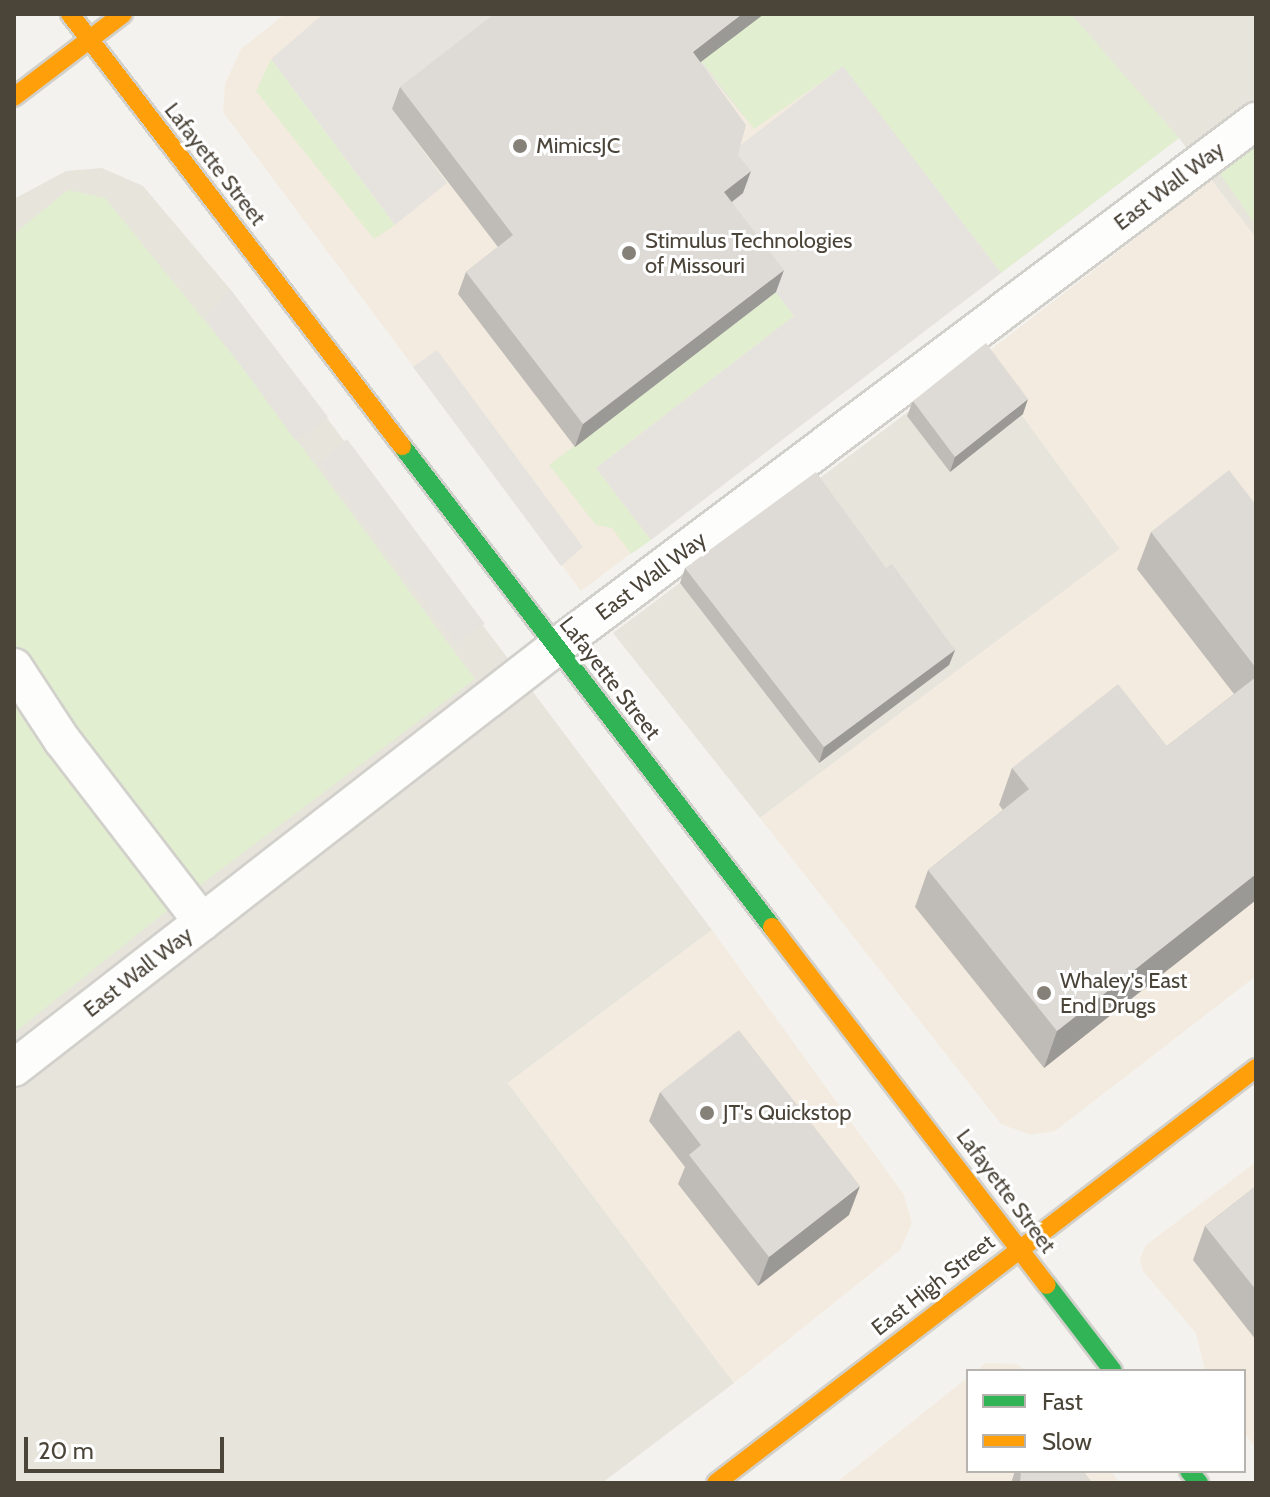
<!DOCTYPE html>
<style>
body{margin:0}
#map{position:relative;width:1270px;height:1497px;overflow:hidden;background:#f4f2ee;font-family:Cabin,sans-serif}
div>[style]{position:absolute}
.residential>*{inset:0;background:#e7e4dc}
.commercial>*{inset:0;background:#f3ebdf}
.green>*{inset:0;background:#e1eecf}
.parking>*{inset:0;background:#e6e3df}
.roads{filter:drop-shadow(2px 0 #d2d0cb) drop-shadow(-2px 0 #d2d0cb) drop-shadow(0 2px #d2d0cb) drop-shadow(0 -2px #d2d0cb)}
.lane>*{height:36px;margin:-18px;padding:0 18px;transform-origin:18px;border-radius:18px;background:#fdfdfc}
.fast>*{height:18px;margin:-9px;padding:0 9px;transform-origin:9px;border-radius:9px;background:#30b455}
.slow>*{height:18px;margin:-9px;padding:0 9px;transform-origin:9px;border-radius:9px;background:#ff9f0a}
.wall>*{inset:0;background:#bfbcb8}
.shaded-wall>*{inset:0;background:#9b9996}
.building>*{inset:0;background:#dedbd6}
.dots>*{width:22px;height:22px;translate:-50% -50%;box-sizing:border-box;border:4px solid #fff;border-radius:50%}
span{translate:-50% -50%;white-space:nowrap;text-align:center;line-height:1.15;-webkit-text-stroke:6px #fff;paint-order:stroke}
.poi-label{font-size:22px;color:#4b4439}
.left{translate:0 -50%;text-align:left}
.street-label{font-size:22px;color:#4b4439}
.frame{position:absolute;inset:0;border:16px solid #4b4439;pointer-events:none}
.legend{position:absolute;left:966px;top:1369px;width:280px;height:104px;box-sizing:border-box;background:#fff;border:2px solid #b7b4b0;margin:0;padding:10px 14px;list-style:none;font-size:24px;color:#4b4439}
.legend li{display:flex;align-items:center;gap:16px;height:40px}
.legend b{width:40px;border:2px solid #b7b4b0}
.scale{position:absolute;left:24px;top:1437px;width:200px;height:36px;box-sizing:border-box;border:4px solid #4b4439;border-top:0;padding-left:10px;font-size:24px;line-height:28px;white-space:nowrap;color:#4b4439;-webkit-text-stroke:6px #fff;paint-order:stroke}
</style>
<div id="map">
<div class="residential">
<i style="clip-path:polygon(659px 14px,1256px 14px,1256px 238px,1179px 138px,1001px 273px,843px 67px,754px 129px)"></i>
<i style="clip-path:polygon(102px 168px,143px 186px,230px 289px,712px 930px,508px 1083px,734px 1383px,602px 1483px,14px 1483px,14px 199px,66px 171px)"></i>
<i style="clip-path:polygon(980px 358px,1120px 549px,760px 818px,613px 633px)"></i>
</div>
<div class="commercial">
<i style="clip-path:polygon(285px 14px,659px 14px,754px 129px,843px 66px,1001px 273px,581px 591px,223px 112px,225px 84px,241px 49px)"></i>
<i style="clip-path:polygon(1211px 180px,1256px 238px,1256px 976px,1055px 1131px,1031px 1135px,1001px 1124px,760px 818px,1120px 549px,980px 358px)"></i>
<i style="clip-path:polygon(712px 930px,904px 1195px,912px 1223px,900px 1250px,734px 1383px,508px 1083px)"></i>
<i style="clip-path:polygon(1256px 1162px,1256px 1448px,1244px 1433px,1244px 1371px,1205px 1371px,1196px 1333px,1143px 1271px,1140px 1259px,1146px 1245px)"></i>
<i style="clip-path:polygon(986px 1363px,1016px 1364px,1027px 1371px,976px 1371px)"></i>
<i style="clip-path:polygon(968px 1377px,968px 1471px,1111px 1471px,1120px 1483px,836px 1483px)"></i>
</div>
<div class="green">
<i style="clip-path:polygon(665px 14px,1071px 14px,1179px 138px,1001px 273px,843px 67px,754px 129px)"></i>
<i style="clip-path:polygon(271px 59px,395px 225px,374px 239px,256px 91px)"></i>
<i style="clip-path:polygon(1256px 121px,1256px 225px,1208px 157px)"></i>
<i style="clip-path:polygon(68px 190px,105px 198px,243px 368px,475px 679px,183px 898px,14px 1033px,14px 234px)"></i>
<i style="clip-path:polygon(776px 292px,794px 316px,596px 468px,651px 540px,631px 554px,612px 528px,596px 525px,549px 465px)"></i>
</div>
<div class="parking">
<i style="clip-path:polygon(323px 14px,514px 14px,392px 109px,447px 183px,395px 225px,271px 59px)"></i>
<i style="clip-path:polygon(843px 66px,1001px 273px,651px 540px,596px 468px,794px 316px,716px 214px,738px 147px)"></i>
<i style="clip-path:polygon(230px 289px,328px 417px,296px 441px,206px 318px)"></i>
<i style="clip-path:polygon(437px 350px,583px 547px,561px 566px,413px 367px)"></i>
<i style="clip-path:polygon(347px 439px,485px 624px,455px 643px,319px 463px)"></i>
</div>
<div class="roads">
<div class="lane">
<i style="left:14px;top:667px;width:87px;rotate:56.7deg"></i>
<i style="left:62px;top:740px;width:230px;rotate:52.4deg"></i>
<i style="left:14px;top:1068px;width:686px;rotate:-37.84deg"></i>
<i style="left:556px;top:647px;width:876px;rotate:-36.92deg"></i>
</div>
<div class="fast">
<i style="left:402px;top:446px;width:607px;rotate:52.43deg"></i>
<i style="left:1047px;top:1285px;width:108px;rotate:52.5deg"></i>
<i style="left:1189px;top:1471px;width:16px;rotate:50deg"></i>
</div>
<div class="slow">
<i style="left:70px;top:14px;width:545px;rotate:52.46deg"></i>
<i style="left:14px;top:97px;width:137px;rotate:-37.3deg"></i>
<i style="left:772px;top:927px;width:451px;rotate:52.5deg"></i>
<i style="left:716px;top:1483px;width:681px;rotate:-37.54deg"></i>
</div>
</div>
<div class="wall">
<i style="clip-path:polygon(764px 14px,700px 62px,738px 155px,743px 193px,732px 202px,776px 292px,575px 447px,458px 294px,466px 272px,498px 247px,392px 109px,400px 87px)"></i>
<i style="clip-path:polygon(913px 401px,1023px 414px,950px 472px,907px 416px)"></i>
<i style="clip-path:polygon(1256px 505px,1256px 900px,1044px 1068px,915px 907px,928px 870px,1003px 810px,999px 805px,1012px 768px,1167px 746px,1234px 694px,1137px 569px,1151px 532px)"></i>
<i style="clip-path:polygon(685px 568px,886px 568px,955px 650px,949px 665px,819px 763px,680px 583px)"></i>
<i style="clip-path:polygon(660px 1092px,849px 1215px,758px 1286px,678px 1184px,685px 1167px,649px 1121px)"></i>
<i style="clip-path:polygon(1256px 1186px,1256px 1340px,1193px 1260px,1205px 1226px)"></i>
<i style="clip-path:polygon(1015px 1471px,1083px 1471px,1092px 1483px,1011px 1483px)"></i>
</div>
<div class="shaded-wall">
<i style="clip-path:polygon(742px 14px,764px 14px,685px 74px,693px 52px)"></i>
<i style="clip-path:polygon(751px 171px,743px 193px,716px 214px,724px 192px)"></i>
<i style="clip-path:polygon(784px 270px,776px 292px,575px 447px,583px 424px)"></i>
<i style="clip-path:polygon(1028px 399px,1023px 414px,950px 472px,955px 457px)"></i>
<i style="clip-path:polygon(955px 650px,949px 665px,819px 763px,824px 747px)"></i>
<i style="clip-path:polygon(1256px 874px,1256px 900px,1044px 1068px,1057px 1031px)"></i>
<i style="clip-path:polygon(860px 1186px,849px 1215px,758px 1286px,769px 1257px)"></i>
</div>
<div class="building">
<i style="clip-path:polygon(494px 14px,742px 14px,693px 52px,746px 125px,738px 155px,751px 171px,724px 192px,784px 270px,583px 424px,466px 272px,513px 235px,400px 87px)"></i>
<i style="clip-path:polygon(986px 343px,1028px 399px,955px 457px,913px 401px)"></i>
<i style="clip-path:polygon(1229px 470px,1256px 505px,1256px 668px,1151px 532px)"></i>
<i style="clip-path:polygon(816px 472px,886px 568px,892px 564px,955px 650px,824px 747px,685px 568px)"></i>
<i style="clip-path:polygon(1256px 677px,1256px 874px,1057px 1031px,928px 870px,1029px 789px,1012px 768px,1118px 684px,1167px 746px)"></i>
<i style="clip-path:polygon(739px 1030px,860px 1186px,769px 1257px,689px 1155px,701px 1145px,660px 1092px)"></i>
<i style="clip-path:polygon(1256px 1186px,1256px 1290px,1205px 1226px)"></i>
<i style="clip-path:polygon(1021px 1471px,1083px 1471px,1092px 1483px,1020px 1483px)"></i>
</div>
<div class="dots">
<i style="left:520px;top:146px;background:#868178"></i>
<i style="left:629px;top:253px;background:#868178"></i>
<i style="left:1044px;top:993px;background:#868178"></i>
<i style="left:707px;top:1113px;background:#868178"></i>
</div>
<div class="poi-label">
<span class="left" style="left:536px;top:146px">MimicsJC</span>
<span class="left" style="left:645px;top:253px">Stimulus Technologies<br>of Missouri</span>
<span class="left" style="left:1060px;top:993px">Whaley's East<br>End Drugs</span>
<span class="left" style="left:723px;top:1113px">JT's Quickstop</span>
</div>
<div class="street-label">
<span style="left:215px;top:164px;rotate:52deg">Lafayette Street</span>
<span style="left:1169px;top:186px;rotate:-37deg">East Wall Way</span>
<span style="left:651px;top:576px;rotate:-37deg">East Wall Way</span>
<span style="left:610px;top:678px;rotate:52deg">Lafayette Street</span>
<span style="left:138px;top:972px;rotate:-38deg">East Wall Way</span>
<span style="left:1006px;top:1191px;rotate:53deg">Lafayette Street</span>
<span style="left:933px;top:1285px;rotate:-38deg">East High Street</span>
</div>
<div class="frame"></div>
<ul class="legend">
<li><b style="height:10px;background:#30b455"></b>Fast</li>
<li><b style="height:10px;background:#ff9f0a"></b>Slow</li>
</ul>
<div class="scale">20 m</div>
</div>
